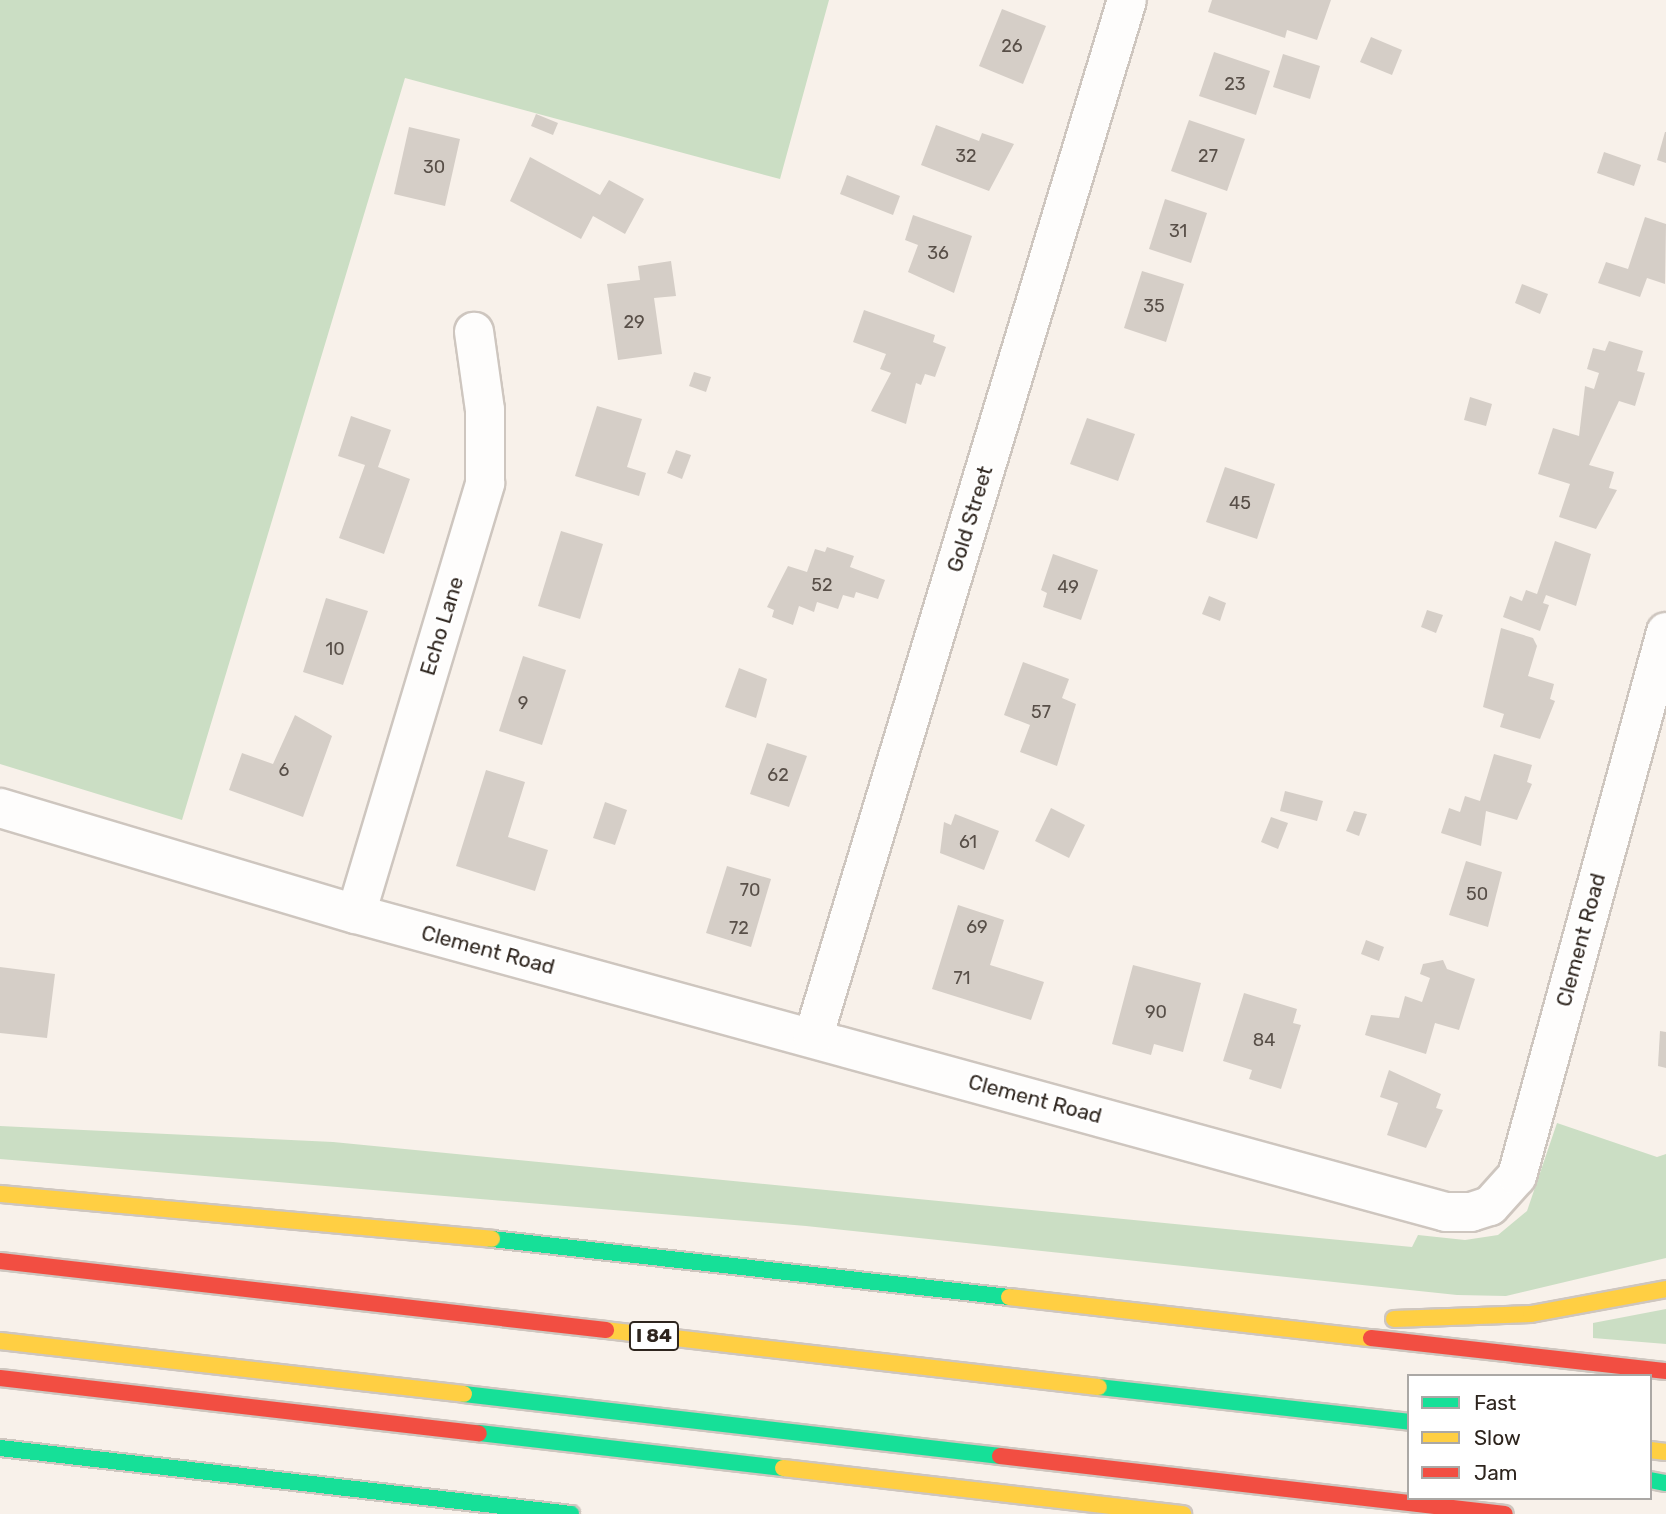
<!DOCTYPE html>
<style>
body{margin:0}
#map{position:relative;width:1666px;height:1514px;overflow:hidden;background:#f8f1ea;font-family:Rubik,sans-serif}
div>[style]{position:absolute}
.green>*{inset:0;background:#cbdec4}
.building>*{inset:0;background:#d5cec7}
.roads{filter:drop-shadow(2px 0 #cec6bf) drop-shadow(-2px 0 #cec6bf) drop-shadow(0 2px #cec6bf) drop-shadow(0 -2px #cec6bf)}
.street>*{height:38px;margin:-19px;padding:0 19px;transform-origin:19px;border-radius:19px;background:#fefdfc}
.fast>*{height:16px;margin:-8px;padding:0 8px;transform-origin:8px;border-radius:8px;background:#16e098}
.slow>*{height:16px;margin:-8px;padding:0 8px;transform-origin:8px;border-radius:8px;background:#ffcf43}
.jam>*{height:16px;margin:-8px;padding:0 8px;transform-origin:8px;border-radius:8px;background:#f24e42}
span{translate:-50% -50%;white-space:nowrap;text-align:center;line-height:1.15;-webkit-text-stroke:5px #fff;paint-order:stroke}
.number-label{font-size:18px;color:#584f48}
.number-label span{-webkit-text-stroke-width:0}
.shield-label span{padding:2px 5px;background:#fff;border:2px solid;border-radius:5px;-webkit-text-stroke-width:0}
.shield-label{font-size:19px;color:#2e251e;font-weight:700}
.street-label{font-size:21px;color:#2e251e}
.legend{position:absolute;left:1407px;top:1374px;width:245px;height:126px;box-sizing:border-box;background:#fff;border:2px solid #aba8a5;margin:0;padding:9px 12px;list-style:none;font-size:21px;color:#2e251e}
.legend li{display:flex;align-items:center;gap:14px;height:35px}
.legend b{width:35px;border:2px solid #aba8a5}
</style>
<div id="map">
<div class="green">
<i style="clip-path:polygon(0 0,829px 0,780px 179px,405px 78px,182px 820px,0 764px)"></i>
<i style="clip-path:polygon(1557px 1123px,1657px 1157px,1666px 1154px,1666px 1258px,1506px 1296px,1457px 1295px,806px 1226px,0 1159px,0 1126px,333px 1142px,1412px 1247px,1418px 1235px,1465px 1240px,1498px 1235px,1527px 1211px)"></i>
<i style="clip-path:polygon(1666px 1309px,1666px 1344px,1593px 1338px,1593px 1323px)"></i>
</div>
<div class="building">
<i style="clip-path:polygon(1212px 0,1331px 0,1317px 40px,1287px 30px,1285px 38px,1208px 12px)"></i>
<i style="clip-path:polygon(1002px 9px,1046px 26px,1023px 84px,979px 66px)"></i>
<i style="clip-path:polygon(1371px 37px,1402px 50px,1392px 75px,1360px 62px)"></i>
<i style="clip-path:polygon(1214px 52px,1270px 71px,1256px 115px,1199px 96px)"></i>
<i style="clip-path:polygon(1283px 54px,1320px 66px,1310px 99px,1273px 87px)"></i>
<i style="clip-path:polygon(536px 114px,558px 123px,553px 135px,531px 126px)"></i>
<i style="clip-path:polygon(1189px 120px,1245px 139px,1227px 191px,1171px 171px)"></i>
<i style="clip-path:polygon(936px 125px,979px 141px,982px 133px,1014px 144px,989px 191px,921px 165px)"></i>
<i style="clip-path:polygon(409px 127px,460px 139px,445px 206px,394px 194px)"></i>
<i style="clip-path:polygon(1665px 132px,1666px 132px,1666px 163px,1657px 160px)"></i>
<i style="clip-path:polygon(1604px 152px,1641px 165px,1634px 186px,1597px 173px)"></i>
<i style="clip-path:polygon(530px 157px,600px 195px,609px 180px,644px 199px,625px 234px,593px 216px,581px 239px,510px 201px)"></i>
<i style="clip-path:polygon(847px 175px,900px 196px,893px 215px,840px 194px)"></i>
<i style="clip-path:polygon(1165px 199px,1207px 213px,1191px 263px,1149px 249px)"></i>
<i style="clip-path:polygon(913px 215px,972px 236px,954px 293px,908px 272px,918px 245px,905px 240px)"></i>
<i style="clip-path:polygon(1645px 217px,1666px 224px,1665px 284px,1647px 278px,1640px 297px,1598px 283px,1606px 262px,1628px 269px)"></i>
<i style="clip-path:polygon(671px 261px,676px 296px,654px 298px,662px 354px,618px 360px,607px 284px,640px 280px,638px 266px)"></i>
<i style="clip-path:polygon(1142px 271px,1184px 284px,1166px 342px,1124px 328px)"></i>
<i style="clip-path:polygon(1522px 284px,1548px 294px,1540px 314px,1515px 303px)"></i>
<i style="clip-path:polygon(864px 310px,935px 335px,933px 342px,946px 347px,935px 377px,925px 374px,921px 385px,916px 383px,906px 424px,871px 411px,891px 373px,880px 369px,886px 354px,853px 342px)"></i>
<i style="clip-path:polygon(1609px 341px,1643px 351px,1637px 371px,1645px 373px,1635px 406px,1619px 401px,1589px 465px,1614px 472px,1609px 488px,1617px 490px,1596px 529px,1559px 517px,1570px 484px,1538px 474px,1553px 428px,1579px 436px,1585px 386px,1594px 389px,1599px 373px,1587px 369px,1593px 348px,1605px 351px)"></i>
<i style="clip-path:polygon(694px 372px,711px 377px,706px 392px,689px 386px)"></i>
<i style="clip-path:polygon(1470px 397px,1492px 404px,1486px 426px,1464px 420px)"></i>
<i style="clip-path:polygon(597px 406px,642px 419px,627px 467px,646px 473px,639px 496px,575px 476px)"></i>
<i style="clip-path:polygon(351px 416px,391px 430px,378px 467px,410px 479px,384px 554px,339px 538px,365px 465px,338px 456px)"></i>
<i style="clip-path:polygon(1087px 418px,1135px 434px,1118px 481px,1070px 464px)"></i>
<i style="clip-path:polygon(676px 450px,691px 455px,682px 479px,667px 473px)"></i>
<i style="clip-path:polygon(1225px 467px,1275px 484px,1257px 539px,1206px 522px)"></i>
<i style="clip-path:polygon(561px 531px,603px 544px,580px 619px,538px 606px)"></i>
<i style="clip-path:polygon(1555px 541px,1591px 554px,1576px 606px,1546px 595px,1543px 603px,1549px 605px,1540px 631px,1503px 617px,1510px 596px,1522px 601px,1526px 590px,1537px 594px)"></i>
<i style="clip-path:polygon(827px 547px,854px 556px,850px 567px,885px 580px,878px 599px,856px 592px,854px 598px,843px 595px,838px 609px,817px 602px,814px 612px,799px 606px,793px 625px,772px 617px,774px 610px,767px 607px,788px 566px,807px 572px,815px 549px,825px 552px)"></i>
<i style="clip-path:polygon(1053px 554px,1098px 570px,1081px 620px,1043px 607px,1047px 593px,1041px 590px)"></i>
<i style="clip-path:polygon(1209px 596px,1226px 603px,1220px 621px,1202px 614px)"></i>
<i style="clip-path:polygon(326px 598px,368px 611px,343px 685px,303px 672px)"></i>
<i style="clip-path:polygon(1427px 610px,1443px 615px,1436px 633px,1421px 627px)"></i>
<i style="clip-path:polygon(1501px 628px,1533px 638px,1537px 646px,1528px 676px,1554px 684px,1550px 699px,1555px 701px,1540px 739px,1500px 727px,1504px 714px,1483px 707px)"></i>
<i style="clip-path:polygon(523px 656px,566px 670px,542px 745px,499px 731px)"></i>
<i style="clip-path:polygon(1023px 662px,1069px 679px,1062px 698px,1076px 704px,1057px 766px,1020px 752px,1030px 725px,1004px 715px)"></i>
<i style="clip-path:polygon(739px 668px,767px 679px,756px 718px,725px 707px)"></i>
<i style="clip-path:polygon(295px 715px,332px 736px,303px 817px,229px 790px,242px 753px,273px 764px)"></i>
<i style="clip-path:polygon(767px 743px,807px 756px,789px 807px,750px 794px)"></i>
<i style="clip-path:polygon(1494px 754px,1532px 765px,1527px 782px,1532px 784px,1517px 820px,1486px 811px,1481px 846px,1441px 833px,1449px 808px,1460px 812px,1465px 796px,1480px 801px)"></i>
<i style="clip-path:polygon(486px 770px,525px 782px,508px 837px,548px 850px,535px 891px,456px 866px)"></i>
<i style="clip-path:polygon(1285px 791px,1323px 801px,1317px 821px,1280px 811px)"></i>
<i style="clip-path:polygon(605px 802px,627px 810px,615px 845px,593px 838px)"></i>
<i style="clip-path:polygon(1051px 808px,1085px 825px,1069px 858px,1035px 841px)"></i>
<i style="clip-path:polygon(1354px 811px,1367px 814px,1359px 836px,1346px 831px)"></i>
<i style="clip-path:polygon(955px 814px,999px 831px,984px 870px,940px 853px,944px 822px,951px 825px)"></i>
<i style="clip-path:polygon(1271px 817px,1288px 823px,1278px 849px,1261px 842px)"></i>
<i style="clip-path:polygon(1466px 861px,1502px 872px,1488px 927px,1449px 915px)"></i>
<i style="clip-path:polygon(727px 866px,771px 879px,751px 947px,706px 933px)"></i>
<i style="clip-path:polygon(958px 905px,1004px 920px,990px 965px,1044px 982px,1031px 1020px,932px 989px)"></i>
<i style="clip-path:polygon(1366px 940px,1384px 947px,1379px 961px,1361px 954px)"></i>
<i style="clip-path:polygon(1443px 960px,1447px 969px,1475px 979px,1459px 1030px,1435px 1023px,1426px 1054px,1365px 1035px,1371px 1015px,1399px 1018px,1405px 996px,1422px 1002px,1430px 978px,1420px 974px,1423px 964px)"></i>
<i style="clip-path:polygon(1133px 965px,1201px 983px,1183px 1052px,1154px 1044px,1151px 1055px,1112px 1044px)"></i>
<i style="clip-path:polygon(0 967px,55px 974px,47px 1038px,0 1033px)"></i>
<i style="clip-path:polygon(1244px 993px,1297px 1009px,1293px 1023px,1301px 1025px,1281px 1089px,1249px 1079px,1252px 1070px,1223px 1061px)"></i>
<i style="clip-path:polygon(1660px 1031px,1666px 1032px,1666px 1068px,1658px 1066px)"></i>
<i style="clip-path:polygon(1389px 1070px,1441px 1094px,1436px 1108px,1443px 1110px,1426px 1148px,1387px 1135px,1398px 1103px,1380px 1097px)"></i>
</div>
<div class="roads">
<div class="street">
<i style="left:0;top:808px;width:371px;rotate:16.6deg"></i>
<i style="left:356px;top:914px;width:1130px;rotate:15.29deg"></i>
<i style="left:1446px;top:1212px;width:25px"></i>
<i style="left:1471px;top:1212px;width:20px;rotate:-18deg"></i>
<i style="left:1490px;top:1206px;width:40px;rotate:-48deg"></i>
<i style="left:1517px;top:1176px;width:564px;rotate:-74.68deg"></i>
<i style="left:356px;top:914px;width:450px;rotate:-73.3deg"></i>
<i style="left:485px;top:483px;width:73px;rotate:-90deg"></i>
<i style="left:485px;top:410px;width:79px;rotate:-98deg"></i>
<i style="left:813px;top:1038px;width:1084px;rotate:-73.17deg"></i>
</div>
<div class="fast">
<i style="left:492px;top:1239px;width:520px;rotate:6.4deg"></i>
<i style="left:1099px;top:1387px;width:312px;rotate:6.4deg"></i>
<i style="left:464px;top:1394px;width:540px;rotate:6.6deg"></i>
<i style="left:479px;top:1433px;width:306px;rotate:6.6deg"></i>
<i style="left:0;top:1448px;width:575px;rotate:6.59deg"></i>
<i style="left:1650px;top:1480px;width:16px;rotate:11deg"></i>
</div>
<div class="slow">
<i style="left:0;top:1194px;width:494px;rotate:5.2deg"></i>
<i style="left:1009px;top:1297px;width:364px;rotate:6.5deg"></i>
<i style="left:1394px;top:1319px;width:137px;rotate:-2.1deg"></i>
<i style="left:1531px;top:1314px;width:137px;rotate:-10.5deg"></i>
<i style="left:606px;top:1330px;width:496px;rotate:6.6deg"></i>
<i style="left:0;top:1341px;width:467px;rotate:6.5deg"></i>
<i style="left:1650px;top:1450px;width:16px;rotate:7deg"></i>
<i style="left:783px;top:1468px;width:403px;rotate:6.6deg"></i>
</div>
<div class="jam">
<i style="left:0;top:1261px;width:610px;rotate:6.5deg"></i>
<i style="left:1371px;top:1338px;width:297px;rotate:6.4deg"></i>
<i style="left:0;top:1378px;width:482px;rotate:6.6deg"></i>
<i style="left:1000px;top:1456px;width:508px;rotate:6.55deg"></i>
</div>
</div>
<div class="number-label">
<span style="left:1012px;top:46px">26</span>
<span style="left:1235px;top:84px">23</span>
<span style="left:966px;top:156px">32</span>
<span style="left:1208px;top:156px">27</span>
<span style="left:434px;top:167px">30</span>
<span style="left:1178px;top:231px">31</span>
<span style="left:938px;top:253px">36</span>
<span style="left:1154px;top:306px">35</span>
<span style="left:634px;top:322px">29</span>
<span style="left:1240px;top:503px">45</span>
<span style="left:822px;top:585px">52</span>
<span style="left:1068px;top:587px">49</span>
<span style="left:335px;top:649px">10</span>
<span style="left:523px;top:703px">9</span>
<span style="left:1041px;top:712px">57</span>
<span style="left:284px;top:770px">6</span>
<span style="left:778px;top:775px">62</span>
<span style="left:968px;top:842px">61</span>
<span style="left:750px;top:890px">70</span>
<span style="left:1477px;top:894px">50</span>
<span style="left:977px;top:927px">69</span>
<span style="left:739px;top:928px">72</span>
<span style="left:962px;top:978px">71</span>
<span style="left:1156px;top:1012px">90</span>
<span style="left:1264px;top:1040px">84</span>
</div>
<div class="shield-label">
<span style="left:654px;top:1336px">I 84</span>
</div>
<div class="street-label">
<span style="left:970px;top:519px;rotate:-73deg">Gold Street</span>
<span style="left:442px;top:626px;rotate:-73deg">Echo Lane</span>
<span style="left:1581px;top:940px;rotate:-75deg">Clement Road</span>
<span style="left:488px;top:950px;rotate:15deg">Clement Road</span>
<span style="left:1035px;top:1099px;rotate:15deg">Clement Road</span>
</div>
<ul class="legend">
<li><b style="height:9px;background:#16e098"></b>Fast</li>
<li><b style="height:9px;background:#ffcf43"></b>Slow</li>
<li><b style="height:9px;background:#f24e42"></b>Jam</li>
</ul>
</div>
